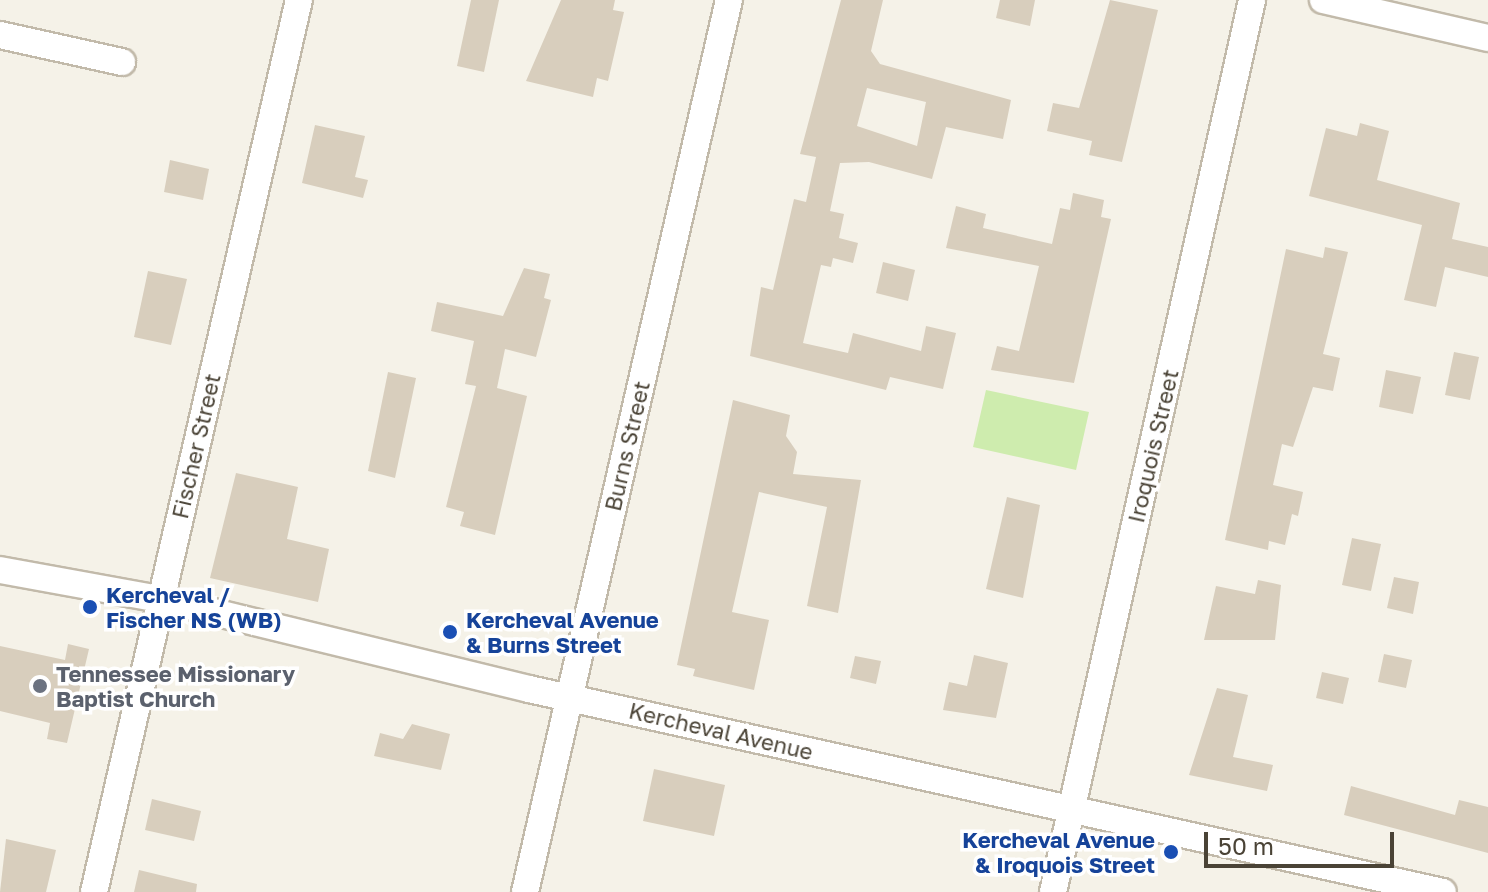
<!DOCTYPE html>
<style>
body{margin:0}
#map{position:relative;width:1488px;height:892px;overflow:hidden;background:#f5f2e8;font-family:"Golos Text",sans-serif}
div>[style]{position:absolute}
.green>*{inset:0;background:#ceecae}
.building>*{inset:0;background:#d8cebd}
.roads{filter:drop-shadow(2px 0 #c2baaa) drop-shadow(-2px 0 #c2baaa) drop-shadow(0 2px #c2baaa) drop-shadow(0 -2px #c2baaa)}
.minor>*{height:26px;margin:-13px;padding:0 13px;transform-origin:13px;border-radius:13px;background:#fff}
.dots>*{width:22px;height:22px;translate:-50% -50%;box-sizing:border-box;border:4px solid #fff;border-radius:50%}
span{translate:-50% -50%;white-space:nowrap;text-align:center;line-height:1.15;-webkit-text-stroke:7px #fff;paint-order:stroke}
.street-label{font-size:22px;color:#4a4336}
.transit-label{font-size:22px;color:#164399;font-weight:700}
.left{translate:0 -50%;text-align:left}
.right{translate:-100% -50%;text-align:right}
.worship-label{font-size:22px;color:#5b616d;font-weight:700}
.scale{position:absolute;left:1204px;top:832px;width:190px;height:36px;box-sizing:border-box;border:4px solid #4a4336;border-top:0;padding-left:10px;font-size:24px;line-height:28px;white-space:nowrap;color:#4a4336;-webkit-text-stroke:6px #fff;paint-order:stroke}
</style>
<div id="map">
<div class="green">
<i style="clip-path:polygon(986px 390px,1089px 412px,1076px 470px,973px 447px)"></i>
</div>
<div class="building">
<i style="clip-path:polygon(471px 0,499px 0,484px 72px,457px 66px)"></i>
<i style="clip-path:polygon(561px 0,615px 0,613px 10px,624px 12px,608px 81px,597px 78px,593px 97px,526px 81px)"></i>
<i style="clip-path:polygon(evenodd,841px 0,883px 0,871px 51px,880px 64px,1011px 100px,1003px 139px,946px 127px,932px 179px,869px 162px,840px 163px,830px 211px,844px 214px,839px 238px,858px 243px,853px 263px,833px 258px,831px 267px,821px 265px,803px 343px,848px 353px,853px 333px,921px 351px,926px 326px,956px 333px,943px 389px,890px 377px,886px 390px,750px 356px,761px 287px,773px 290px,794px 199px,806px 202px,816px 157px,800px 154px,841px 0,867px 88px,926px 102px,917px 146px,857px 126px,867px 88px)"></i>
<i style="clip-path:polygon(1000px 0,1035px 0,1030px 26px,996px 18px)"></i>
<i style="clip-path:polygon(1110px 0,1158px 10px,1122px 162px,1089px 155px,1092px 141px,1047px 131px,1053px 103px,1079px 108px)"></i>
<i style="clip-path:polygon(1360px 123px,1389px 131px,1377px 180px,1460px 203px,1452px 239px,1488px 247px,1488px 277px,1445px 267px,1436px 307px,1404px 300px,1422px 225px,1309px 196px,1326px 128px,1357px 136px)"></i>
<i style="clip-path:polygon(315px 125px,365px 136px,355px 177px,368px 180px,363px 198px,302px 183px)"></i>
<i style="clip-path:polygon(170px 160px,209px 169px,203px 200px,164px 192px)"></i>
<i style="clip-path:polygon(1073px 193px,1104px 200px,1101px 217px,1111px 219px,1074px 383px,991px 370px,997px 346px,1019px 351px,1039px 266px,946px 248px,956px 206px,986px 214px,983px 228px,1052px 244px,1060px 208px,1070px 210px)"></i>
<i style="clip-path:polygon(1325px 247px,1348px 252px,1323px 354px,1340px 358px,1333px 391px,1313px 387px,1293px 447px,1282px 444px,1273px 485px,1303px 492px,1298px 516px,1292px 514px,1285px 545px,1269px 541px,1268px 550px,1225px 540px,1286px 249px,1323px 258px)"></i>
<i style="clip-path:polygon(883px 262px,915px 270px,908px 301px,876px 293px)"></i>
<i style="clip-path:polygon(524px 268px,550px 274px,544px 298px,551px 300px,536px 357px,505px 349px,497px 388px,527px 396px,495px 535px,460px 526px,464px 512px,446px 507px,476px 386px,465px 384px,474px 341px,431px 331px,437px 302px,503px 316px)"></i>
<i style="clip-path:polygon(148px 271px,187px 279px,171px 345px,134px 337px)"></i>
<i style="clip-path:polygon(1454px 352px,1479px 357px,1470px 400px,1445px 395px)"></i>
<i style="clip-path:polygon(1386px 370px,1421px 377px,1413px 414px,1379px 407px)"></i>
<i style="clip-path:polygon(388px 372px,416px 378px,395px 478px,368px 471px)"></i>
<i style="clip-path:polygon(733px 400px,790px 415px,786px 436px,797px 452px,793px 474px,861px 480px,838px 613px,807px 606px,827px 507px,759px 492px,732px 612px,769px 620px,754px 690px,693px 676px,695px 669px,677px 665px)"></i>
<i style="clip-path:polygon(236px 473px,298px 487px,287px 539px,329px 549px,318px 602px,210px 578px)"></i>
<i style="clip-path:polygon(1007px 497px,1040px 505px,1023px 598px,986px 589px)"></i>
<i style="clip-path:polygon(1352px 538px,1381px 544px,1371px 591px,1342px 585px)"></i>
<i style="clip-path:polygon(1394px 577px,1419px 582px,1413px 614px,1387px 608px)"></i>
<i style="clip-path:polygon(1258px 580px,1281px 585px,1275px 640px,1204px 640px,1216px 586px,1255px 594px)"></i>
<i style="clip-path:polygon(68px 644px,89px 649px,67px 743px,47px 739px,50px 723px,0 711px,0 646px,65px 660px)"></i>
<i style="clip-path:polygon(1384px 654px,1412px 660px,1406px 688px,1378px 682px)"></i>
<i style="clip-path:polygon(974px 655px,1008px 663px,996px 718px,943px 710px,949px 682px,967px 686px)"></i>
<i style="clip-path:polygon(855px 656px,881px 661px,876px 684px,850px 678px)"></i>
<i style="clip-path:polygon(1322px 672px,1349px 678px,1343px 704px,1316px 698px)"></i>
<i style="clip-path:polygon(1217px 688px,1248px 695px,1233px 757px,1273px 765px,1267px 791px,1189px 775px)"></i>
<i style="clip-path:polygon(412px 724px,450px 734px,441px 770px,374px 756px,380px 733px,403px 739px)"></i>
<i style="clip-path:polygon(654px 769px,725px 785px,714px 836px,643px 821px)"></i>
<i style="clip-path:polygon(1351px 786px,1455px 815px,1459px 800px,1488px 807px,1488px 853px,1344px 815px)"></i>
<i style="clip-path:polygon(152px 799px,201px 811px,194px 841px,145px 830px)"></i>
<i style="clip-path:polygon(6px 839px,56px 850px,46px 892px,0 892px)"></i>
<i style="clip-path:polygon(139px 870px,197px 884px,196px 892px,134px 892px)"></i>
</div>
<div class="roads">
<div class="minor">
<i style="left:1323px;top:0;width:169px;rotate:13deg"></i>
<i style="left:0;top:35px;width:125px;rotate:12.5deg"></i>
<i style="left:0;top:570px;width:163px;rotate:10.3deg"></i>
<i style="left:160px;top:599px;width:380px;rotate:13.7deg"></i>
<i style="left:529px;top:689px;width:936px;rotate:12.52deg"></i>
<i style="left:94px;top:892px;width:915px;rotate:-77.06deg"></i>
<i style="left:525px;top:892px;width:915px;rotate:-77.12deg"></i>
<i style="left:1053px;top:892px;width:914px;rotate:-77.42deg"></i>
</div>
</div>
<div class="dots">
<i style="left:90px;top:607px;background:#1a4fb4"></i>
<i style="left:450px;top:632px;background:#1a4fb4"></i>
<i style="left:40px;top:686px;background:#6b7280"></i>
<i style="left:1171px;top:852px;background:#1a4fb4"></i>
</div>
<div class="street-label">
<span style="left:196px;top:446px;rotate:-77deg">Fischer Street</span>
<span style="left:627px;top:446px;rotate:-77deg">Burns Street</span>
<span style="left:1153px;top:446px;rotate:-77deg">Iroquois Street</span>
<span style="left:721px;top:731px;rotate:13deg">Kercheval Avenue</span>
</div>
<div class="transit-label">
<span class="left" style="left:106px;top:607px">Kercheval /<br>Fischer NS (WB)</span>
<span class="left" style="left:466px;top:632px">Kercheval Avenue<br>&amp; Burns Street</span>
<span class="right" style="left:1155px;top:852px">Kercheval Avenue<br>&amp; Iroquois Street</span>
</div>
<div class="worship-label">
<span class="left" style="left:56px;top:686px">Tennessee Missionary<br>Baptist Church</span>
</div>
<div class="scale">50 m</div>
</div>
